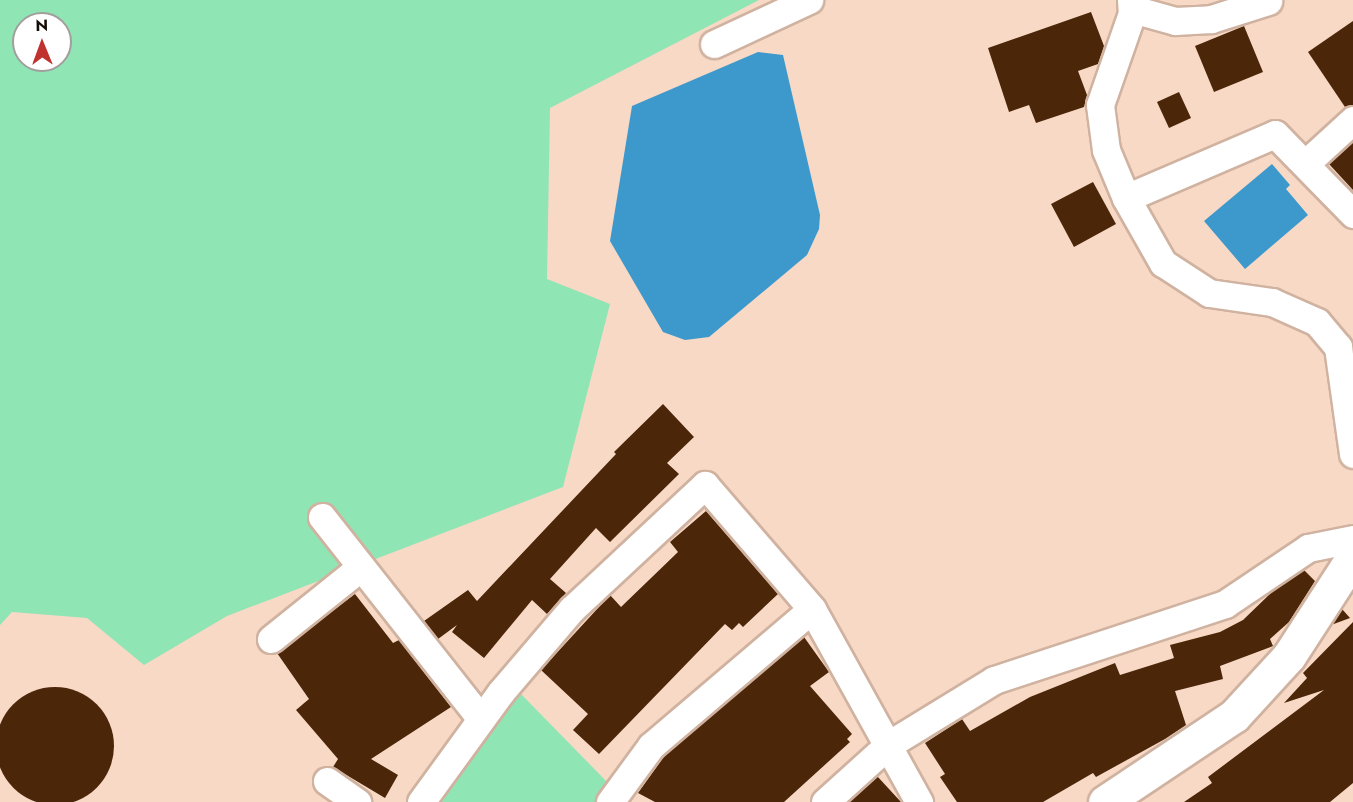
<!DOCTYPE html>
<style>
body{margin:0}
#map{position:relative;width:1353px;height:802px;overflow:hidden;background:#f7d9c6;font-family:Jost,sans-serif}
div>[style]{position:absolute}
.green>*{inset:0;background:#90e5b5}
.water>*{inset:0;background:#3d98cc}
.building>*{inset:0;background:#4b2608}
.round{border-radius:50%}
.roads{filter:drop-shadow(2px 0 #d0b2a0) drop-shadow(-2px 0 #d0b2a0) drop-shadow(0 2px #d0b2a0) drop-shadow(0 -2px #d0b2a0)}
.minor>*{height:27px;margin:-13.5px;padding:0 13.5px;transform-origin:13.5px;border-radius:13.5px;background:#fff}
.tertiary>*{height:33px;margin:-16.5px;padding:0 16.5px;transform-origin:16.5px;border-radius:16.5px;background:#fff}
span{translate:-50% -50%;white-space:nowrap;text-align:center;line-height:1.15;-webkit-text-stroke:6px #fff;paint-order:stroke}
.north{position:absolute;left:12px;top:12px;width:60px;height:60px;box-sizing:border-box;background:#fff;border:2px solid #a29e9b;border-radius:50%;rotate:359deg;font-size:16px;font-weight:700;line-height:24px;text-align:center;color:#160c06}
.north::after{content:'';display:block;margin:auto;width:21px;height:27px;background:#c0322d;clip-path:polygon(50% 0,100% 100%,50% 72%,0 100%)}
</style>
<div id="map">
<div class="green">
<i style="clip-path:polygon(evenodd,0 0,759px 0,550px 108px,547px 279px,610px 304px,563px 487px,227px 616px,144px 665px,87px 618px,12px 612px,0 625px,0 0,24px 24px,60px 24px,60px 60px,24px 60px,24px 24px)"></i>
<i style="clip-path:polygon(518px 691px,611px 786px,600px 802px,437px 802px)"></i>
</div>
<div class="water">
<i style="clip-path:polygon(758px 52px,783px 55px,820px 215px,819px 229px,807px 255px,709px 337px,685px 340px,663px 332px,610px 241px,632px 106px)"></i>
<i style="clip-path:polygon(1272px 164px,1290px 185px,1286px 189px,1308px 215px,1245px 269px,1204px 221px)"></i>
</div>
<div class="building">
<i style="clip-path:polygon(1091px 12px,1104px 46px,1098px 64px,1078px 71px,1087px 95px,1084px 107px,1036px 123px,1029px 105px,1009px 112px,988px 48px)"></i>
<i style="clip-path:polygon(1353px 21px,1353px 105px,1345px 107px,1308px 52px)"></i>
<i style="clip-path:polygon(1244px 26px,1263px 72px,1214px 92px,1195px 46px)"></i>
<i style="clip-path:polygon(1179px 92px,1191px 118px,1169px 128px,1157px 102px)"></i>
<i style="clip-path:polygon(1353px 141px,1353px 190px,1329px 164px)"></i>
<i style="clip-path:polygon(1093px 182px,1116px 224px,1074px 247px,1051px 204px)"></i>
<i style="clip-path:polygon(663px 404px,694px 437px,667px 463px,679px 474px,610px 542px,596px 528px,550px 579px,566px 593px,547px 614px,532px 600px,484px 658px,452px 632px,457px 625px,438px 639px,424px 621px,468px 590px,477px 601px,616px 454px,614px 452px)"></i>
<i style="clip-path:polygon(706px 511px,778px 594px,743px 627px,739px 623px,732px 630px,725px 624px,599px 754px,573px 730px,588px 714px,541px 670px,610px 595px,621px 607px,678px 552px,670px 542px)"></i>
<i style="clip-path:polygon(1304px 570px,1315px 581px,1289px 622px,1270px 639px,1273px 646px,1220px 666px,1223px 679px,1175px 691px,1186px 725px,1165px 739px,1096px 777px,1093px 773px,1043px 802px,957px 802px,940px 777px,945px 774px,925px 743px,962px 719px,970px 731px,1030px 697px,1115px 663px,1120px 675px,1174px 658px,1170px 645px,1220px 632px,1243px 620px,1275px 589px)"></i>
<i style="clip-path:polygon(355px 594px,393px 643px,399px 640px,451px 707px,371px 759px,398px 775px,385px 798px,333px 767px,338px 759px,296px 710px,309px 699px,277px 653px)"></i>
<i style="clip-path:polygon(1342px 609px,1350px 618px,1331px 625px)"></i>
<i style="clip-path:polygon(1353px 622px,1353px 783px,1330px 802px,1184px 802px,1212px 783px,1208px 777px,1324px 690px,1284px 703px,1307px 678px,1303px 673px)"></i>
<i style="clip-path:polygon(804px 637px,829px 672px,810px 686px,852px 734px,847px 739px,850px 742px,784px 802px,655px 802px,638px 793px,665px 755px)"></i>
<i class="round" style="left:-4px;top:687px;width:118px;height:118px"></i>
<i style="clip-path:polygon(877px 776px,901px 802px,849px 802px,850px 800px)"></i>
</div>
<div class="roads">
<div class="minor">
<i style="left:1131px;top:0;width:13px;rotate:86deg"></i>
<i style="left:1132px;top:13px;width:97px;rotate:109.2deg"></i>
<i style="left:1100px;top:105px;width:45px;rotate:82.4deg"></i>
<i style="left:1106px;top:150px;width:52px;rotate:67.4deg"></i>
<i style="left:1126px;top:198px;width:75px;rotate:60.4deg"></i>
<i style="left:1163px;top:263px;width:55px;rotate:33.1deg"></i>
<i style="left:1209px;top:293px;width:64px;rotate:8.1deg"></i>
<i style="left:1272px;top:302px;width:49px;rotate:24deg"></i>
<i style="left:1317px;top:322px;width:33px;rotate:50deg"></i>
<i style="left:1338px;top:347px;width:108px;rotate:82deg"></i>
<i style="left:1132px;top:9px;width:45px;rotate:15.6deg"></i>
<i style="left:1175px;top:21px;width:36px;rotate:-3deg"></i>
<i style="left:1211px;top:19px;width:60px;rotate:-17.5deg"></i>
<i style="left:714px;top:44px;width:105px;rotate:-24.9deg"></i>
<i style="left:1305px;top:164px;width:65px;rotate:-42.5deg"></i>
<i style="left:1126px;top:198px;width:162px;rotate:-23.2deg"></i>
<i style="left:1275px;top:134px;width:112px;rotate:45.7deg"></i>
<i style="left:322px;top:517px;width:257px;rotate:51.8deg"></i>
<i style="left:271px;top:639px;width:115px;rotate:-38.7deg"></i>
<i style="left:327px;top:781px;width:37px;rotate:35deg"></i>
<i style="left:421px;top:802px;width:136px;rotate:-54deg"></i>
<i style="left:501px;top:692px;width:109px;rotate:-49.5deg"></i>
<i style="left:572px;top:609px;width:182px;rotate:-43deg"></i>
<i style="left:705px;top:485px;width:164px;rotate:49.2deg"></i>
<i style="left:610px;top:802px;width:69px;rotate:-53.8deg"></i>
<i style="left:651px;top:746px;width:211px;rotate:-40.4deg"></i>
<i style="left:812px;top:609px;width:221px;rotate:61deg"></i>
<i style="left:825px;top:802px;width:85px;rotate:-42.1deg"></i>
<i style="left:888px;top:745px;width:124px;rotate:-31.5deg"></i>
<i style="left:994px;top:680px;width:243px;rotate:-18.2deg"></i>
<i style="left:1225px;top:604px;width:100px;rotate:-34deg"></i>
<i style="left:1308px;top:548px;width:46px;rotate:-11.3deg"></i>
</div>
<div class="tertiary">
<i style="left:1105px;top:802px;width:155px;rotate:-33.7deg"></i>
<i style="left:1234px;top:716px;width:81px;rotate:-47.5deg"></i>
<i style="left:1289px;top:656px;width:118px;rotate:-57.1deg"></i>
</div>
</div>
<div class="north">N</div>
</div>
